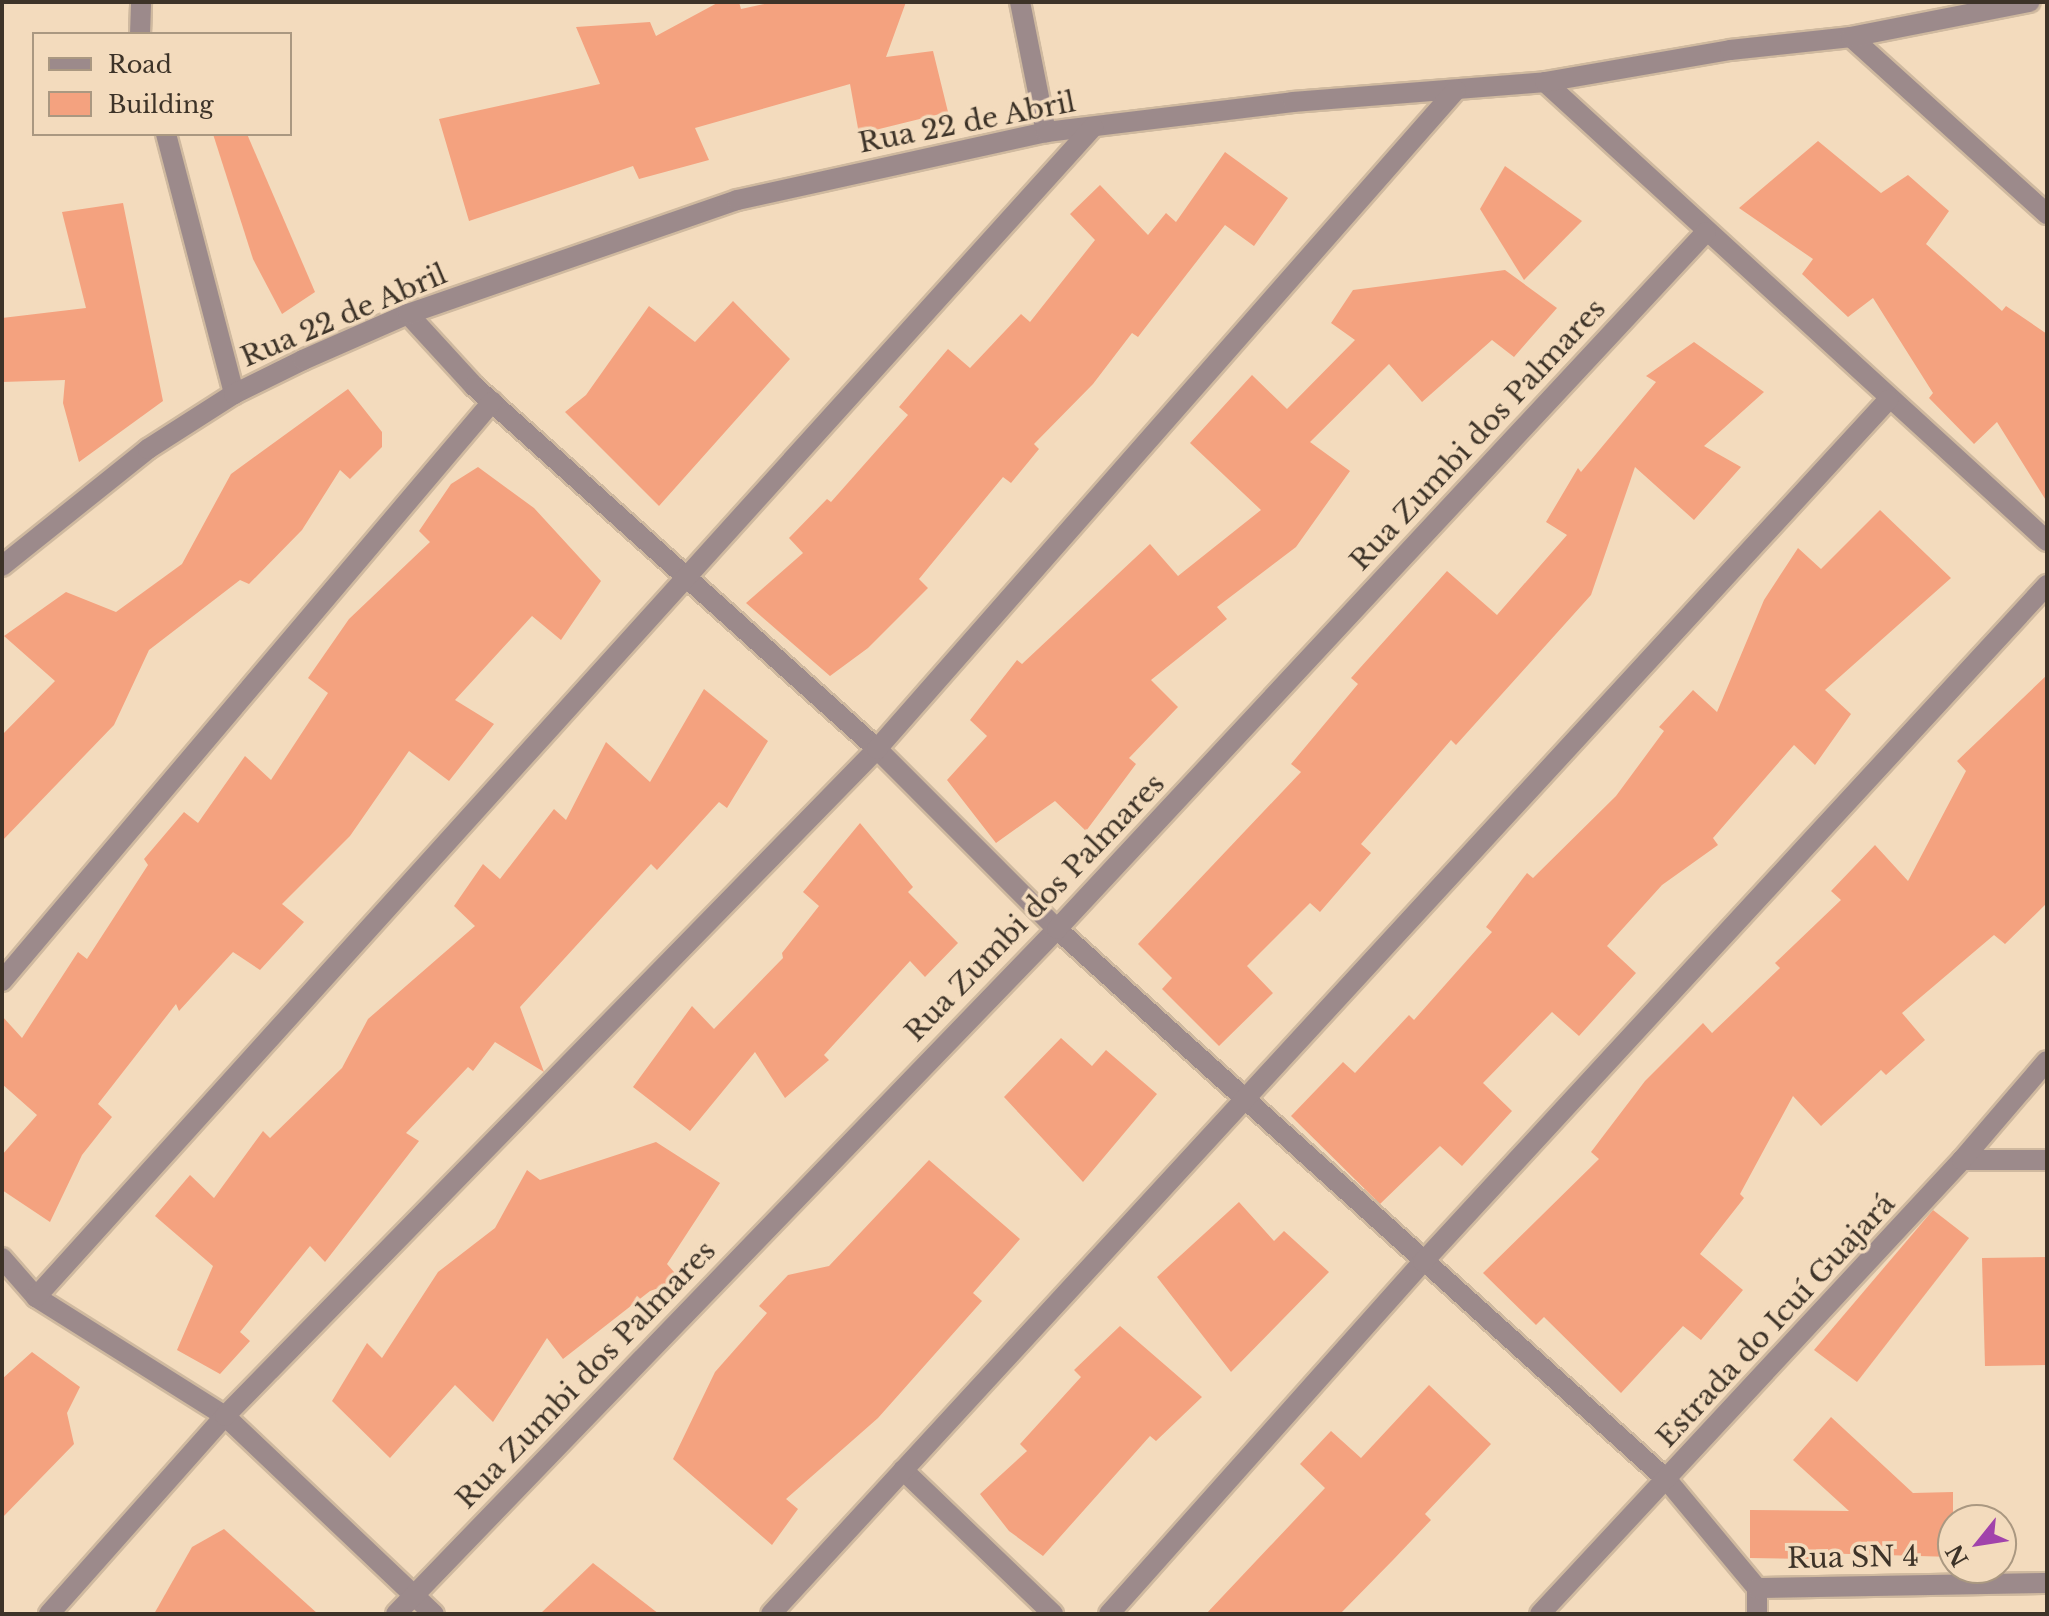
<!DOCTYPE html>
<meta charset="utf-8">
<style>
body{margin:0}
#map{position:relative;width:2049px;height:1616px;overflow:hidden;background:#f3dbbd;font-family:"Libre Baskerville",serif}
div>[style]{position:absolute}
.building>*{inset:0;background:#f4a27f}
.roads{filter:drop-shadow(2px 0 #cfb99f) drop-shadow(-2px 0 #cfb99f) drop-shadow(0 2px #cfb99f) drop-shadow(0 -2px #cfb99f)}
.minor>*{height:20px;margin:-10px;padding:0 10px;transform-origin:10px;border-radius:10px;background:#9c8a8b}
span{translate:-50% -50%;white-space:nowrap;text-align:center;line-height:1.15;-webkit-text-stroke:7px #f3dbbd;paint-order:stroke}
.street-label{font-size:28px;color:#3d3328}
.frame{position:absolute;inset:0;border:4px solid #3d3328;pointer-events:none}
.legend{position:absolute;left:32px;top:32px;width:260px;height:104px;box-sizing:border-box;background:#f3dbbd;border:2px solid #aa9881;margin:0;padding:10px 14px;list-style:none;font-size:24px;color:#3d3328}
.legend li{display:flex;align-items:center;gap:16px;height:40px}
.legend b{width:40px;border:2px solid #aa9881}
.north{position:absolute;left:1937px;top:1504px;width:80px;height:80px;box-sizing:border-box;background:#f3dbbd;border:2px solid #aa9881;border-radius:50%;rotate:240deg;font-size:22px;font-weight:700;line-height:32px;text-align:center;color:#3d3328}
.north::after{content:'';display:block;margin:auto;width:28px;height:36px;background:#a143ab;clip-path:polygon(50% 0,100% 100%,50% 72%,0 100%)}
</style>
<div id="map">
<div class="building">
<i style="clip-path:polygon(719px 2px,739px 2px,741px 9px,774px 2px,906px 2px,886px 57px,933px 51px,948px 112px,859px 134px,850px 84px,695px 128px,709px 160px,639px 179px,633px 166px,469px 221px,439px 119px,600px 84px,576px 27px,650px 22px,656px 36px)"></i>
<i style="clip-path:polygon(213px 134px,247px 134px,315px 292px,282px 314px,253px 259px)"></i>
<i style="clip-path:polygon(1818px 141px,1881px 193px,1908px 175px,1949px 211px,1926px 244px,2002px 311px,2006px 306px,2047px 334px,2047px 502px,1997px 422px,1974px 444px,1929px 398px,1933px 393px,1873px 298px,1848px 317px,1802px 274px,1813px 259px,1739px 208px)"></i>
<i style="clip-path:polygon(1225px 152px,1288px 198px,1254px 246px,1225px 225px,1138px 337px,1132px 333px,1093px 384px,1034px 444px,1039px 449px,1011px 483px,1003px 477px,919px 579px,928px 588px,868px 648px,830px 676px,746px 603px,803px 553px,789px 538px,827px 499px,831px 502px,908px 415px,899px 407px,948px 349px,970px 368px,1021px 314px,1030px 322px,1095px 240px,1070px 214px,1100px 185px,1148px 235px,1166px 213px,1176px 222px)"></i>
<i style="clip-path:polygon(1505px 166px,1582px 221px,1524px 280px,1480px 209px)"></i>
<i style="clip-path:polygon(123px 203px,163px 401px,79px 462px,63px 403px,65px 380px,2px 382px,2px 318px,86px 308px,62px 212px)"></i>
<i style="clip-path:polygon(1505px 270px,1557px 308px,1514px 357px,1492px 340px,1422px 402px,1389px 364px,1310px 442px,1350px 471px,1296px 547px,1217px 607px,1227px 619px,1151px 680px,1178px 707px,1129px 758px,1136px 764px,1086px 831px,1055px 801px,996px 843px,947px 780px,987px 736px,970px 720px,1017px 660px,1022px 664px,1150px 544px,1178px 576px,1261px 510px,1190px 443px,1252px 375px,1287px 409px,1355px 340px,1331px 323px,1353px 290px)"></i>
<i style="clip-path:polygon(733px 301px,790px 359px,659px 506px,565px 412px,586px 395px,649px 306px,695px 342px)"></i>
<i style="clip-path:polygon(1694px 342px,1764px 392px,1704px 446px,1741px 467px,1694px 520px,1635px 467px,1591px 595px,1456px 745px,1451px 740px,1361px 844px,1371px 853px,1320px 912px,1310px 903px,1247px 966px,1273px 993px,1219px 1046px,1162px 989px,1172px 978px,1138px 944px,1301px 772px,1291px 764px,1358px 684px,1351px 678px,1447px 571px,1497px 615px,1567px 535px,1546px 522px,1578px 468px,1581px 472px,1656px 382px,1646px 376px)"></i>
<i style="clip-path:polygon(348px 389px,382px 432px,382px 447px,350px 479px,340px 470px,302px 530px,249px 584px,240px 580px,149px 650px,114px 725px,2px 841px,2px 735px,55px 681px,4px 636px,66px 592px,116px 612px,182px 564px,231px 474px)"></i>
<i style="clip-path:polygon(478px 467px,534px 508px,601px 581px,561px 640px,532px 616px,455px 700px,494px 724px,449px 781px,409px 751px,350px 836px,282px 904px,304px 922px,260px 970px,233px 952px,179px 1011px,176px 1004px,98px 1104px,112px 1117px,82px 1155px,50px 1222px,2px 1190px,2px 1155px,37px 1115px,2px 1084px,2px 1016px,22px 1038px,78px 952px,87px 959px,148px 865px,144px 859px,184px 812px,198px 823px,245px 756px,271px 780px,328px 693px,308px 678px,349px 619px,430px 542px,419px 531px,451px 484px)"></i>
<i style="clip-path:polygon(1880px 510px,1951px 578px,1825px 690px,1851px 714px,1815px 765px,1794px 745px,1713px 838px,1718px 845px,1662px 885px,1607px 946px,1636px 973px,1579px 1036px,1552px 1012px,1483px 1083px,1512px 1111px,1462px 1166px,1440px 1146px,1380px 1204px,1291px 1116px,1343px 1062px,1355px 1073px,1409px 1015px,1414px 1020px,1492px 932px,1486px 927px,1527px 873px,1533px 878px,1616px 796px,1664px 731px,1659px 727px,1693px 690px,1717px 712px,1764px 600px,1798px 548px,1821px 569px)"></i>
<i style="clip-path:polygon(2047px 675px,2047px 903px,2005px 944px,1994px 935px,1902px 1013px,1925px 1040px,1886px 1075px,1881px 1070px,1821px 1126px,1793px 1096px,1740px 1194px,1744px 1198px,1700px 1254px,1743px 1290px,1701px 1340px,1683px 1326px,1621px 1393px,1544px 1317px,1536px 1325px,1483px 1273px,1599px 1159px,1591px 1152px,1645px 1081px,1703px 1023px,1712px 1033px,1780px 968px,1775px 963px,1841px 900px,1831px 891px,1875px 845px,1908px 881px,1966px 771px,1957px 761px)"></i>
<i style="clip-path:polygon(704px 689px,768px 741px,727px 808px,719px 802px,657px 870px,651px 864px,520px 1007px,544px 1072px,495px 1042px,473px 1071px,468px 1067px,406px 1133px,419px 1141px,325px 1262px,310px 1246px,240px 1332px,250px 1341px,220px 1374px,177px 1350px,213px 1266px,155px 1216px,190px 1175px,214px 1198px,263px 1131px,270px 1138px,342px 1068px,368px 1019px,475px 926px,454px 906px,483px 864px,500px 879px,554px 809px,566px 820px,606px 742px,650px 782px)"></i>
<i style="clip-path:polygon(860px 823px,913px 887px,908px 892px,958px 943px,925px 977px,910px 961px,824px 1055px,829px 1060px,785px 1098px,755px 1052px,690px 1131px,633px 1087px,692px 1006px,714px 1029px,783px 958px,782px 953px,819px 906px,803px 892px)"></i>
<i style="clip-path:polygon(1061px 1038px,1092px 1066px,1106px 1050px,1157px 1094px,1083px 1182px,1004px 1097px)"></i>
<i style="clip-path:polygon(656px 1142px,720px 1183px,667px 1264px,681px 1280px,650px 1291px,563px 1359px,547px 1338px,493px 1422px,455px 1385px,390px 1458px,332px 1401px,367px 1343px,382px 1358px,438px 1272px,495px 1228px,527px 1170px,540px 1180px)"></i>
<i style="clip-path:polygon(929px 1160px,1020px 1239px,973px 1293px,982px 1301px,878px 1418px,786px 1499px,798px 1509px,772px 1545px,673px 1459px,715px 1372px,767px 1313px,759px 1306px,788px 1275px,829px 1266px)"></i>
<i style="clip-path:polygon(1239px 1202px,1274px 1241px,1284px 1231px,1329px 1272px,1231px 1372px,1157px 1277px)"></i>
<i style="clip-path:polygon(1933px 1210px,1969px 1238px,1857px 1382px,1814px 1350px)"></i>
<i style="clip-path:polygon(2047px 1257px,2047px 1365px,1985px 1366px,1982px 1258px)"></i>
<i style="clip-path:polygon(1120px 1326px,1202px 1397px,1156px 1441px,1150px 1436px,1043px 1556px,1009px 1531px,980px 1494px,1027px 1451px,1020px 1444px,1081px 1377px,1074px 1370px)"></i>
<i style="clip-path:polygon(32px 1352px,80px 1387px,67px 1413px,74px 1444px,2px 1518px,2px 1379px)"></i>
<i style="clip-path:polygon(1429px 1385px,1491px 1444px,1425px 1514px,1431px 1520px,1393px 1560px,1340px 1614px,1206px 1614px,1325px 1488px,1300px 1464px,1331px 1431px,1361px 1458px)"></i>
<i style="clip-path:polygon(1831px 1417px,1913px 1493px,1953px 1492px,1953px 1557px,1815px 1553px,1814px 1559px,1750px 1558px,1750px 1510px,1849px 1511px,1793px 1460px)"></i>
<i style="clip-path:polygon(224px 1529px,318px 1614px,154px 1614px,192px 1547px)"></i>
<i style="clip-path:polygon(593px 1563px,659px 1614px,540px 1614px)"></i>
</div>
<div class="roads">
<div class="minor">
<i style="left:1020px;top:2px;width:133px;rotate:78.7deg"></i>
<i style="left:140px;top:34px;width:32px;rotate:-88deg"></i>
<i style="left:1851px;top:37px;width:264px;rotate:42.1deg"></i>
<i style="left:1545px;top:82px;width:680px;rotate:42.44deg"></i>
<i style="left:166px;top:134px;width:269px;rotate:75.3deg"></i>
<i style="left:408px;top:314px;width:98px;rotate:47.5deg"></i>
<i style="left:474px;top:386px;width:542px;rotate:42.01deg"></i>
<i style="left:877px;top:749px;width:255px;rotate:45deg"></i>
<i style="left:1057px;top:929px;width:822px;rotate:42.09deg"></i>
<i style="left:1667px;top:1480px;width:141px;rotate:50.2deg"></i>
<i style="left:1757px;top:1588px;width:26px;rotate:90deg"></i>
<i style="left:2px;top:566px;width:187px;rotate:-38.7deg"></i>
<i style="left:148px;top:449px;width:102px;rotate:-32.6deg"></i>
<i style="left:234px;top:394px;width:77px;rotate:-26.2deg"></i>
<i style="left:303px;top:360px;width:115px;rotate:-23.7deg"></i>
<i style="left:408px;top:314px;width:348px;rotate:-19.1deg"></i>
<i style="left:737px;top:200px;width:316px;rotate:-12.4deg"></i>
<i style="left:1046px;top:132px;width:249px;rotate:-6.9deg"></i>
<i style="left:1293px;top:102px;width:253px;rotate:-4.5deg"></i>
<i style="left:1545px;top:82px;width:188px;rotate:-9.8deg"></i>
<i style="left:1730px;top:50px;width:122px;rotate:-6.1deg"></i>
<i style="left:1851px;top:37px;width:182px;rotate:-11.1deg"></i>
<i style="left:2px;top:981px;width:759px;rotate:-49.76deg"></i>
<i style="left:1962px;top:1160px;width:85px"></i>
<i style="left:2px;top:1258px;width:52px;rotate:48.9deg"></i>
<i style="left:36px;top:1297px;width:223px;rotate:32.2deg"></i>
<i style="left:225px;top:1416px;width:288px;rotate:43.5deg"></i>
<i style="left:36px;top:1297px;width:1577px;rotate:-47.9deg"></i>
<i style="left:903px;top:1470px;width:208px;rotate:43.8deg"></i>
<i style="left:1757px;top:1588px;width:290px;rotate:-1deg"></i>
<i style="left:49px;top:1614px;width:265px;rotate:-48.4deg"></i>
<i style="left:225px;top:1416px;width:933px;rotate:-45.65deg"></i>
<i style="left:877px;top:749px;width:877px;rotate:-48.7deg"></i>
<i style="left:396px;top:1614px;width:952px;rotate:-46.02deg"></i>
<i style="left:1057px;top:929px;width:952px;rotate:-47.04deg"></i>
<i style="left:771px;top:1614px;width:1650px;rotate:-47.38deg"></i>
<i style="left:1109px;top:1614px;width:472px;rotate:-48.3deg"></i>
<i style="left:1423px;top:1262px;width:921px;rotate:-47.33deg"></i>
<i style="left:1540px;top:1614px;width:620px;rotate:-47.09deg"></i>
<i style="left:1962px;top:1160px;width:130px;rotate:-49.4deg"></i>
</div>
</div>
<div class="street-label">
<span style="left:967px;top:123px;rotate:-11deg">Rua 22 de Abril</span>
<span style="left:344px;top:316px;rotate:-23deg">Rua 22 de Abril</span>
<span style="left:1478px;top:435px;rotate:-47deg">Rua Zumbi dos Palmares</span>
<span style="left:1035px;top:908px;rotate:-46deg">Rua Zumbi dos Palmares</span>
<span style="left:1776px;top:1321px;rotate:-47deg">Estrada do Icuí Guajará</span>
<span style="left:586px;top:1375px;rotate:-46deg">Rua Zumbi dos Palmares</span>
<span style="left:1853px;top:1558px;rotate:-1deg">Rua SN 4</span>
</div>
<div class="frame"></div>
<ul class="legend">
<li><b style="height:10px;background:#9c8a8b"></b>Road</li>
<li><b style="height:22px;background:#f4a27f"></b>Building</li>
</ul>
<div class="north">N</div>
</div>
